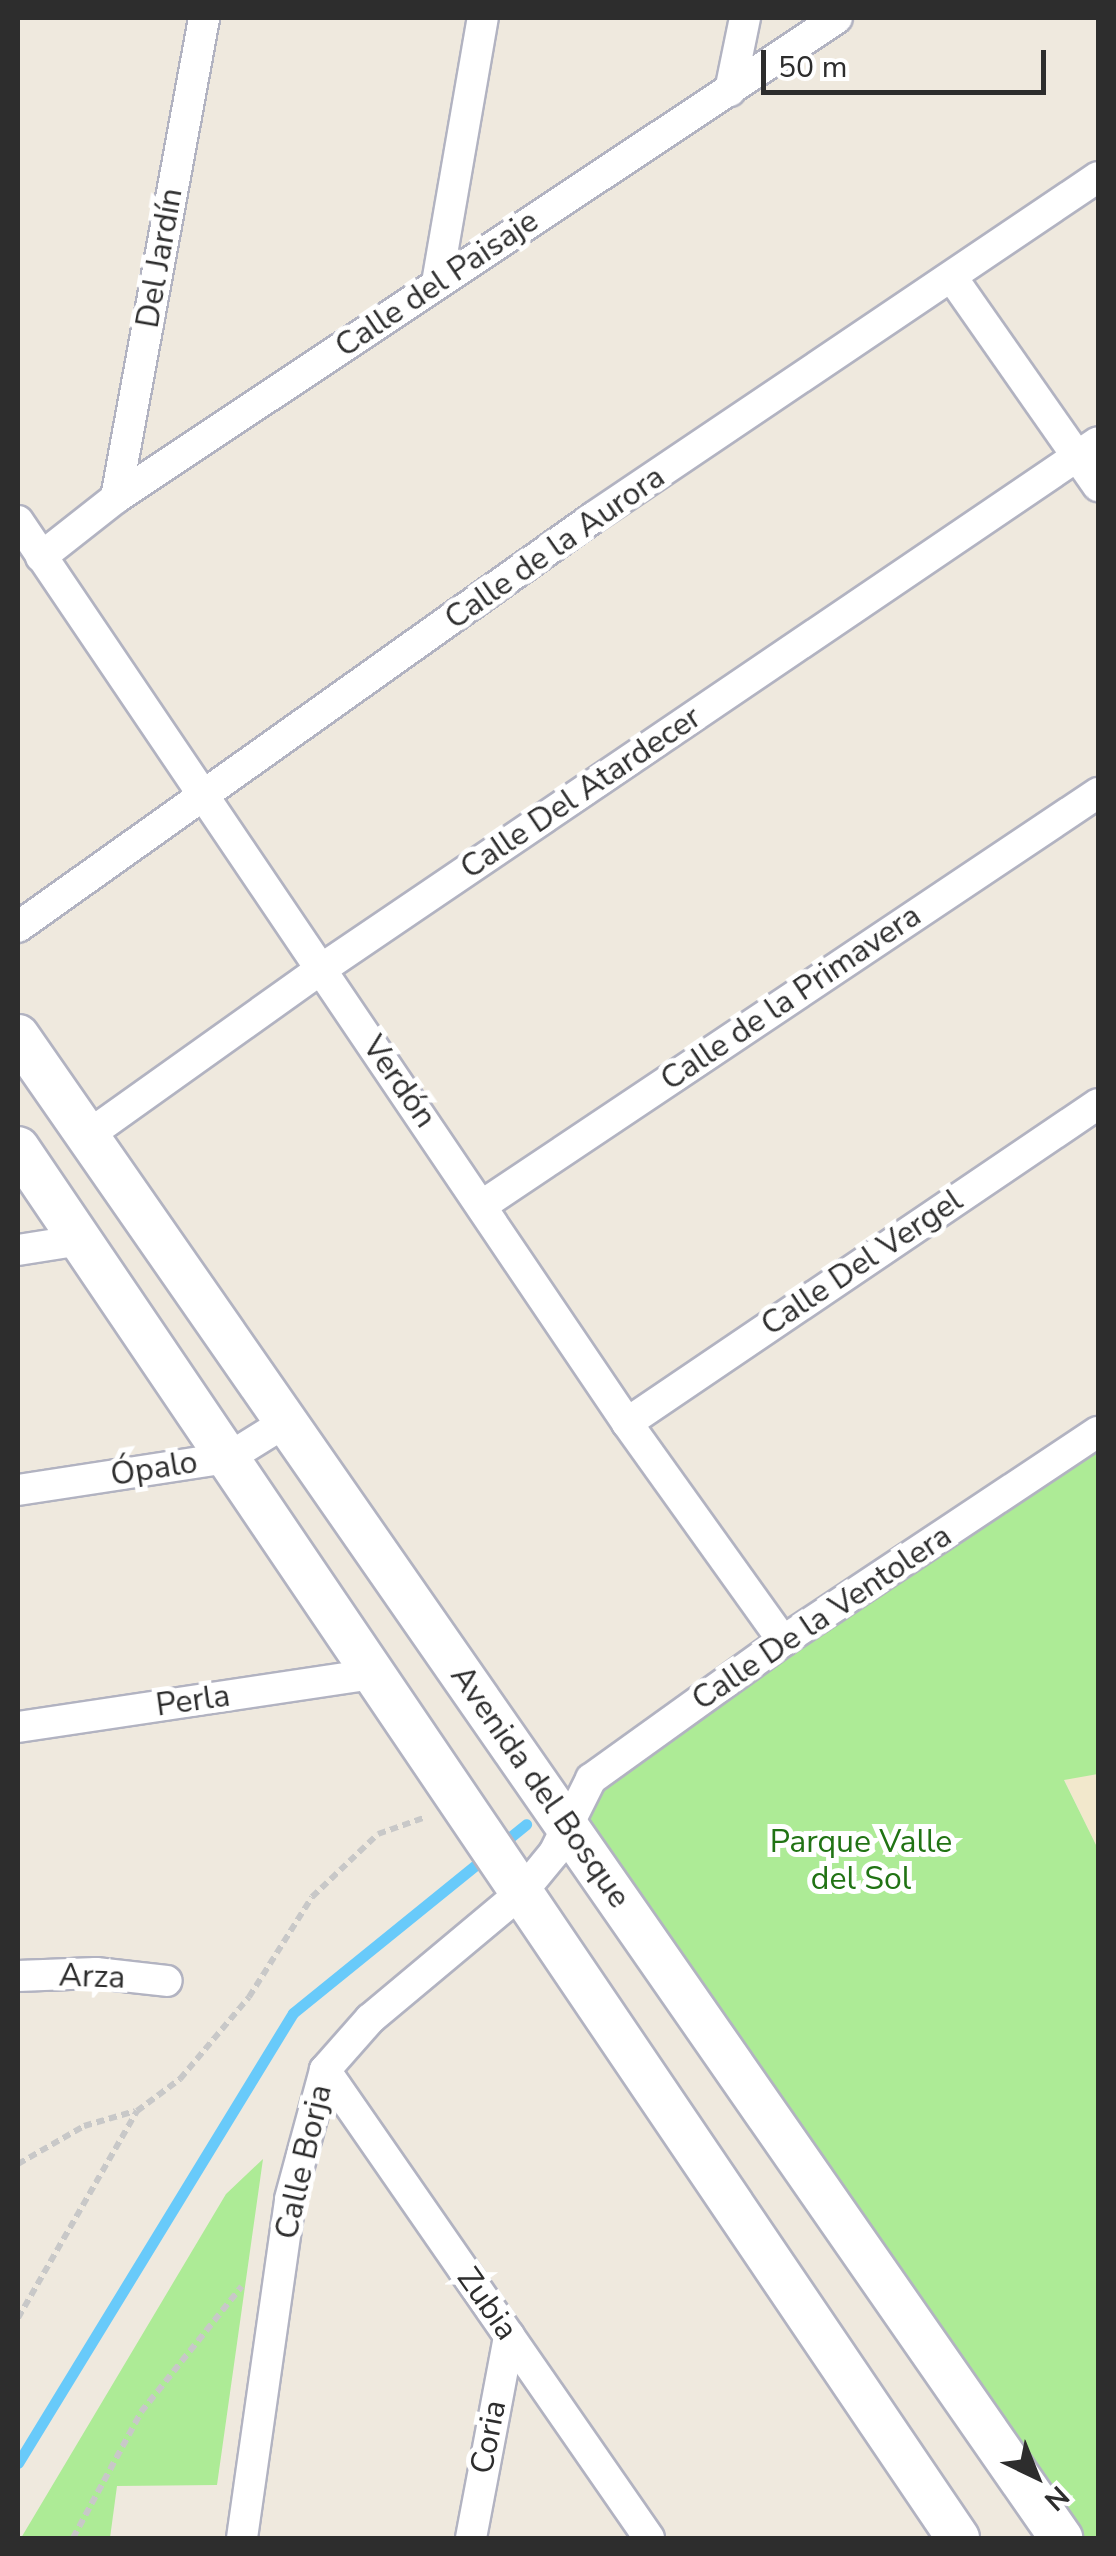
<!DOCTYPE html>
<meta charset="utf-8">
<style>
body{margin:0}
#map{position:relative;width:1116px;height:2556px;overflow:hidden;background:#efe9de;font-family:"Nunito Sans",sans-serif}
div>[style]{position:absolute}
.education>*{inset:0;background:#f2e8cc}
.green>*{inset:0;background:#adeb96}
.stream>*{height:11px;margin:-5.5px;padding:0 5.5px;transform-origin:5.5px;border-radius:5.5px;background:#68cafa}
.path>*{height:6px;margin-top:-3px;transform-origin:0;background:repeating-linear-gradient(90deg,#c8c8c8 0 8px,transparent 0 13px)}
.roads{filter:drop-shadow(2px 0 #b2b3c1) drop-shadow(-2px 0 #b2b3c1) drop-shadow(0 2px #b2b3c1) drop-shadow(0 -2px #b2b3c1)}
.street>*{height:30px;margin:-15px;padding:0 15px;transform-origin:15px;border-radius:15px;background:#fff}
.secondary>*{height:42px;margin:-21px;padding:0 21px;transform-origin:21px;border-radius:21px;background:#fff}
span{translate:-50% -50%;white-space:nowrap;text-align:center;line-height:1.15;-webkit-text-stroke:10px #fff;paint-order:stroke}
.street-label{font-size:32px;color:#2d2d2d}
.park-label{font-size:32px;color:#217314}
.frame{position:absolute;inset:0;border:20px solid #2d2d2d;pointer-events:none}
.north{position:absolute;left:986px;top:2426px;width:100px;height:100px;-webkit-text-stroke:8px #fff;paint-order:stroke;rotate:137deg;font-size:28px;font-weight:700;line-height:40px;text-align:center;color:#2d2d2d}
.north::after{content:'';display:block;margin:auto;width:35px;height:45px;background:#2d2d2d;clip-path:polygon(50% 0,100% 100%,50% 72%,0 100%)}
.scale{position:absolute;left:761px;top:50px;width:285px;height:45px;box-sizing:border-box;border:5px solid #2d2d2d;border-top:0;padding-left:12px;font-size:30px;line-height:35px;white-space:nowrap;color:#2d2d2d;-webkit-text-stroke:8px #fff;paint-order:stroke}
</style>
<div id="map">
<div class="education">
<i style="clip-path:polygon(1098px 1774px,1098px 1849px,1064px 1779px)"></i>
</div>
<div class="green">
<i style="clip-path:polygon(1098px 1432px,1098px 1774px,1064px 1780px,1098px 1849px,1098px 2538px,1061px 2538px,569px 1825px,577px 1797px)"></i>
<i style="clip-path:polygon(263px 2159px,217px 2485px,117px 2486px,110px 2538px,21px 2538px,226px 2194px)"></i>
</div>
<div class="stream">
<i style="left:18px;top:2463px;width:527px;rotate:-58.57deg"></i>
<i style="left:293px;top:2013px;width:300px;rotate:-39deg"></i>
</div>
<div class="path">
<i style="left:18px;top:2164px;width:76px;rotate:-29.9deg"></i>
<i style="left:84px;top:2126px;width:53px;rotate:-16.4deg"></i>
<i style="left:18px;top:2318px;width:239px;rotate:-60.1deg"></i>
<i style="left:137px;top:2111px;width:54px;rotate:-36.7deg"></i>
<i style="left:180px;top:2079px;width:107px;rotate:-49.9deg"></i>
<i style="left:249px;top:1997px;width:118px;rotate:-57.8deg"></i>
<i style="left:312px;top:1897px;width:91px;rotate:-43.7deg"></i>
<i style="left:378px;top:1834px;width:51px;rotate:-19.5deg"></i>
<i style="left:73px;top:2538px;width:143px;rotate:-61.6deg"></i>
<i style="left:141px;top:2412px;width:161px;rotate:-51.3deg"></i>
</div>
<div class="roads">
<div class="street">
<i style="left:730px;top:91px;width:75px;rotate:-78.4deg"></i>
<i style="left:953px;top:279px;width:253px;rotate:55deg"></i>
<i style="left:437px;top:283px;width:269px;rotate:-80.2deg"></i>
<i style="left:116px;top:498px;width:488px;rotate:-79.6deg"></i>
<i style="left:18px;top:521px;width:1088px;rotate:55.97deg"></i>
<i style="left:627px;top:1423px;width:268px;rotate:54.4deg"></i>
<i style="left:41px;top:557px;width:95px;rotate:-38.2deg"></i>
<i style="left:116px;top:498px;width:866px;rotate:-33.65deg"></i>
<i style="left:18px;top:927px;width:707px;rotate:-35.44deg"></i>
<i style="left:594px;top:517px;width:608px;rotate:-34deg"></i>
<i style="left:87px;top:1136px;width:286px;rotate:-35.5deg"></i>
<i style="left:320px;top:970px;width:940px;rotate:-34.16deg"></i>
<i style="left:484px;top:1204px;width:739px;rotate:-33.8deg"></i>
<i style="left:18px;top:1250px;width:64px;rotate:-9deg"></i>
<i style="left:627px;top:1423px;width:569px;rotate:-34.11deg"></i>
<i style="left:18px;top:1490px;width:212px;rotate:-8.7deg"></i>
<i style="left:228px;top:1458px;width:62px;rotate:-31.9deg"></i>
<i style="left:18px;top:1727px;width:354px;rotate:-8.5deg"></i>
<i style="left:18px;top:1976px;width:78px;rotate:-2.2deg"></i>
<i style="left:96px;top:1973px;width:71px;rotate:6.4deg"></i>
<i style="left:325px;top:2070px;width:569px;rotate:55.3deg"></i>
<i style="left:242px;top:2538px;width:342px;rotate:-81.9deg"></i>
<i style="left:290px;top:2199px;width:134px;rotate:-74.8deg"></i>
<i style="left:325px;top:2070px;width:68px;rotate:-48.6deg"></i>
<i style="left:370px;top:2019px;width:198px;rotate:-39.9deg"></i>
<i style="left:522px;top:1892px;width:50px;rotate:-50.6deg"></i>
<i style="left:554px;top:1853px;width:83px;rotate:-63.4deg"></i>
<i style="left:591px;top:1779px;width:236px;rotate:-35.7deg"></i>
<i style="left:783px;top:1641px;width:378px;rotate:-33.6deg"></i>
<i style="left:471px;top:2538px;width:206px;rotate:-79.3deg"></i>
</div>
<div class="secondary">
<i style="left:18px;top:1036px;width:1829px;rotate:55.22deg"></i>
<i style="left:18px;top:1148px;width:1678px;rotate:55.93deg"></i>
</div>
</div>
<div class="street-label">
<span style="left:160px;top:258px;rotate:-80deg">Del Jardín</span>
<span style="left:437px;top:284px;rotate:-34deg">Calle del Paisaje</span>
<span style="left:555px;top:548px;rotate:-35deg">Calle de la Aurora</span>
<span style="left:581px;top:793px;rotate:-34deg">Calle Del Atardecer</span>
<span style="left:791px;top:998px;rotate:-34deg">Calle de la Primavera</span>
<span style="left:399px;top:1082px;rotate:55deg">Verdón</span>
<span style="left:862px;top:1263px;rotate:-34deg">Calle Del Vergel</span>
<span style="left:154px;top:1469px;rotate:-9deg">Ópalo</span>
<span style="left:822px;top:1618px;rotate:-34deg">Calle De la Ventolera</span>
<span style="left:193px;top:1701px;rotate:-8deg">Perla</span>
<span style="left:540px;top:1787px;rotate:55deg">Avenida del Bosque</span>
<span style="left:92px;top:1977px;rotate:2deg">Arza</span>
<span style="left:304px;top:2162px;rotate:-77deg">Calle Borja</span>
<span style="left:487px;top:2304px;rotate:55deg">Zubia</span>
<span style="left:489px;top:2437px;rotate:-79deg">Coria</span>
</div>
<div class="park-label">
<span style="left:861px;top:1861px">Parque Valle<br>del Sol</span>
</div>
<div class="frame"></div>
<div class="north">N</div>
<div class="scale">50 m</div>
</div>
